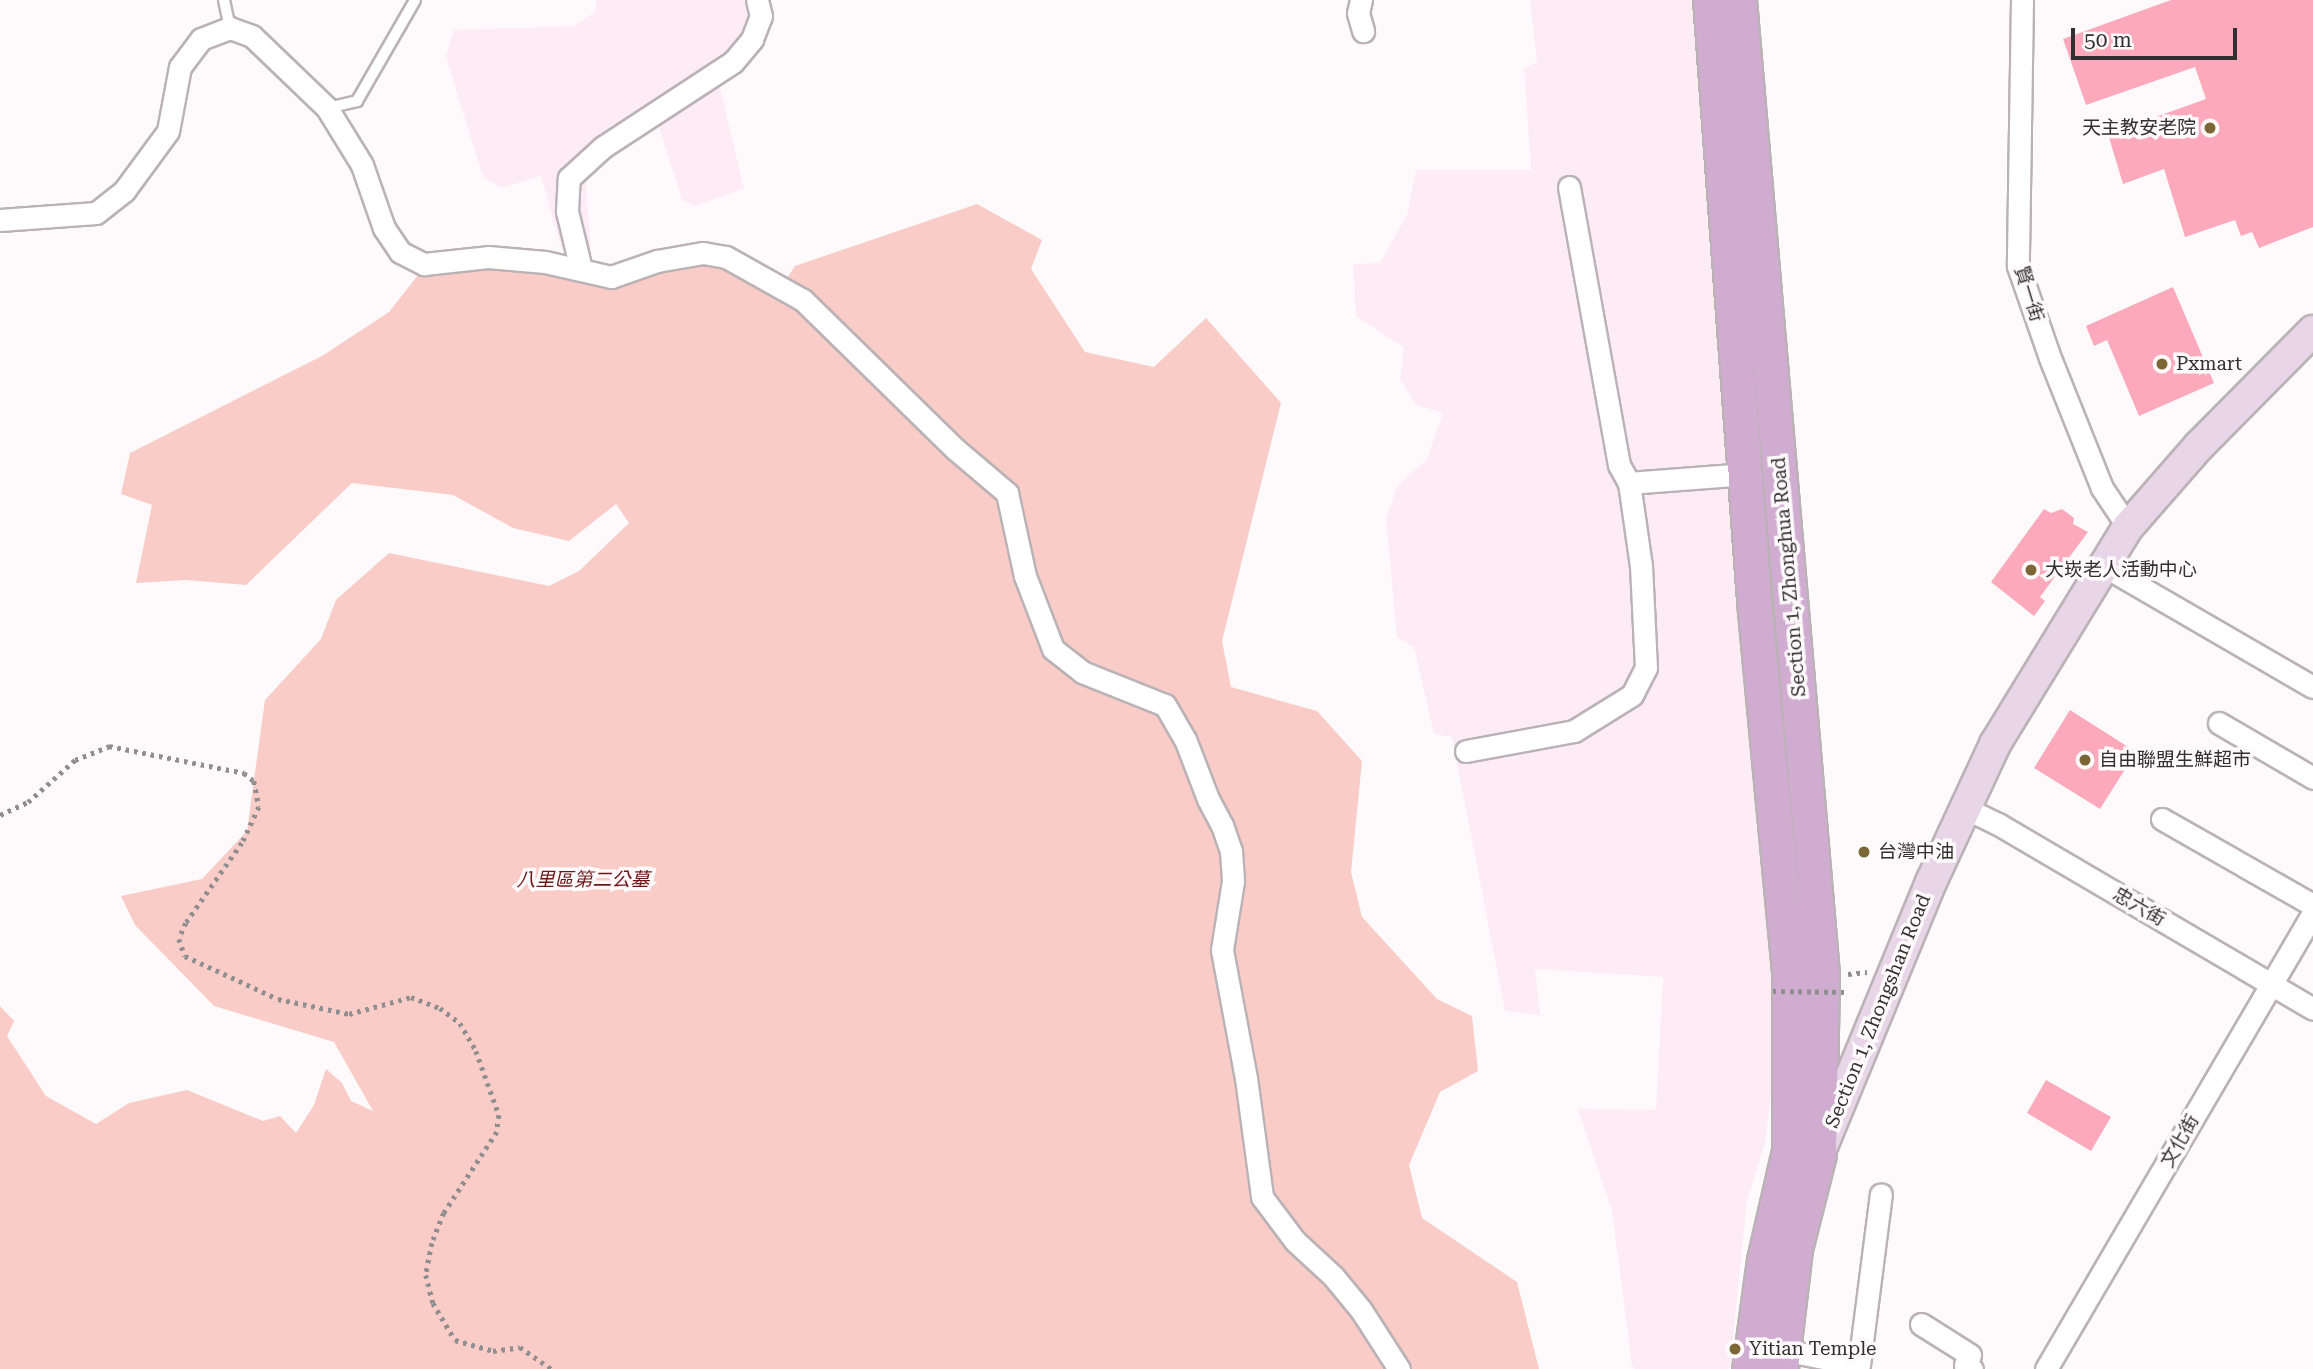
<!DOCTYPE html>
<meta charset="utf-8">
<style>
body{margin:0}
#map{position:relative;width:2313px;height:1369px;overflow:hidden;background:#fefafc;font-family:"Roboto Serif","Noto Sans TC",serif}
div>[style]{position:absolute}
.built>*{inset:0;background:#fdecf4}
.green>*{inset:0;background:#faccc7}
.building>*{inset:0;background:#fcaabb}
.path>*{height:4.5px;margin-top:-2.25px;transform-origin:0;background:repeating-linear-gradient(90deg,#918e8f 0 3.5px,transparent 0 8.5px)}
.roads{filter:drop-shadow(2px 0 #bbb2b6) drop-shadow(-2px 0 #bbb2b6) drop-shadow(0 2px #bbb2b6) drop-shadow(0 -2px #bbb2b6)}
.lane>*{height:10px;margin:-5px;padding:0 5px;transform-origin:5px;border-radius:5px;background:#fff}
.street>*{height:21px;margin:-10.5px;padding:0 10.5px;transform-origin:10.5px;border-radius:10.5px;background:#fff}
.secondary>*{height:30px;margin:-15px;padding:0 15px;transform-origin:15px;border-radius:15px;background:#e8d5e8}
.primary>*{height:33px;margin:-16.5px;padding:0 16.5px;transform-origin:16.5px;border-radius:16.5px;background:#d1acd1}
.path-bridge>*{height:4.5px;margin-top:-2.25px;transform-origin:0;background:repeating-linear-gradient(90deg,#918e8f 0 3.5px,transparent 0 8.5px)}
.dots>*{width:19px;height:19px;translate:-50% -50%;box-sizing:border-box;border:4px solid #fefafc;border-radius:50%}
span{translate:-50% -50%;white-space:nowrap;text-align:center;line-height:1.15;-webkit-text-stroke:7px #fefafc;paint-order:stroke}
.poi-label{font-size:19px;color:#322f30}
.right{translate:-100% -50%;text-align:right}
.left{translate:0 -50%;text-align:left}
.street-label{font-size:19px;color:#322f30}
.park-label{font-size:19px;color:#6e1516;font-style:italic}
.scale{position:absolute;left:2071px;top:28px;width:166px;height:32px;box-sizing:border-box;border:4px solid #322f30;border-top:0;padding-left:9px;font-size:21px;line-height:24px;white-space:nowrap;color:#322f30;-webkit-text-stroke:5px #fefafc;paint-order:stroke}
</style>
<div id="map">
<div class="built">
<i style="clip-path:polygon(596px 0,764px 0,761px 40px,720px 87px,744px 189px,694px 206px,682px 200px,658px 124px,637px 122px,585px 170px,591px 253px,561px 247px,541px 176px,501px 188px,483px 177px,446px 57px,454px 30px,573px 26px,595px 12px)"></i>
<i style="clip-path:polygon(1530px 0,1692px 0,1777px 1045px,1765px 1143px,1747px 1201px,1730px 1368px,1727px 1369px,1635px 1369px,1632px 1365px,1612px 1211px,1578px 1109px,1656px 1110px,1663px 977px,1535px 969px,1540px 1015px,1505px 1011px,1452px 737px,1434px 734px,1414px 647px,1397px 637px,1386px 520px,1397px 486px,1427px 459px,1443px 413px,1416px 405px,1400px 379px,1404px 348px,1356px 316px,1353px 264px,1380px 263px,1407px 215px,1416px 170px,1531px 170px,1524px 68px,1537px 62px)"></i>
</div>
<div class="green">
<i style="clip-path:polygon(977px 204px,1042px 240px,1031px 269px,1085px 352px,1154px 367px,1206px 318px,1281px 403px,1222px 641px,1231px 687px,1317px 711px,1362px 761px,1351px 872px,1362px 917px,1437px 999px,1472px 1016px,1478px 1071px,1440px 1092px,1409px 1165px,1422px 1218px,1517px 1282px,1539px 1369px,0 1369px,0 1006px,14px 1021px,7px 1036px,46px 1096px,96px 1124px,129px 1103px,187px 1090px,263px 1121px,280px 1116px,296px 1133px,314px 1105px,326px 1069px,342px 1083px,351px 1101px,373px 1111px,334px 1042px,214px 1006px,135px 925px,121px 896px,202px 879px,247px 831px,265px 700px,321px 639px,336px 600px,389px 553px,549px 586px,579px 571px,629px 523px,616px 504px,569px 541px,513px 528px,453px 495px,352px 483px,246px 585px,186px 580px,136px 583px,152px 505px,121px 494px,130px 453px,322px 356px,389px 312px,422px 270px,535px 268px,629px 281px,690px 264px,721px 266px,778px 292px,795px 266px)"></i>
</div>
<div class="building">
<i style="clip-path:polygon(2171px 0,2313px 0,2313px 227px,2259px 248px,2252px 232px,2241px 236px,2235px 220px,2185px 237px,2164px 169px,2123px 184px,2108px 134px,2206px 99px,2195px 67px,2086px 105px,2063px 39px)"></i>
<i style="clip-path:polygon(2173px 287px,2214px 383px,2139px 416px,2107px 340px,2094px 346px,2086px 326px)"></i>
<i style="clip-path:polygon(2044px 509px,2051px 513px,2062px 509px,2074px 518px,2073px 524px,2088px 532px,2040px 597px,2045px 601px,2034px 616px,1991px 582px)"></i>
<i style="clip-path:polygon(2070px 710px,2136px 752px,2100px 809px,2034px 768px)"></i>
<i style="clip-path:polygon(2046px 1080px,2111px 1117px,2091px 1151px,2027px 1113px)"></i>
</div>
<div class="path">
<i style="left:0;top:815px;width:31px;rotate:-25deg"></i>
<i style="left:28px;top:802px;width:63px;rotate:-41.8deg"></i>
<i style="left:75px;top:760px;width:37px;rotate:-22deg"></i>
<i style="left:109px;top:746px;width:138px;rotate:11.3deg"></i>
<i style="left:244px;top:773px;width:13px;rotate:39deg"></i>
<i style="left:254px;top:781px;width:26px;rotate:79deg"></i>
<i style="left:259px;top:807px;width:40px;rotate:115deg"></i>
<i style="left:242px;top:843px;width:98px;rotate:125deg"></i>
<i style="left:186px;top:923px;width:17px;rotate:114deg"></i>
<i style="left:179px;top:939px;width:18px;rotate:71deg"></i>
<i style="left:185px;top:956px;width:102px;rotate:24.8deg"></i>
<i style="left:278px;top:999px;width:73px;rotate:11.9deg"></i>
<i style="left:349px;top:1014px;width:64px;rotate:-15.3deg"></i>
<i style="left:411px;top:997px;width:31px;rotate:21deg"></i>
<i style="left:440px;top:1008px;width:25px;rotate:37deg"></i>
<i style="left:460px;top:1023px;width:32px;rotate:60deg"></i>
<i style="left:476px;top:1051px;width:68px;rotate:70.2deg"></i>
<i style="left:499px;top:1115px;width:17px;rotate:97deg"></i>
<i style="left:497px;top:1132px;width:97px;rotate:123.2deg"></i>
<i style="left:444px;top:1213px;width:32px;rotate:112deg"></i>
<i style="left:432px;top:1243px;width:33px;rotate:101deg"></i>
<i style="left:426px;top:1275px;width:29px;rotate:76deg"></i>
<i style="left:433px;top:1303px;width:43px;rotate:59.3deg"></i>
<i style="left:455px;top:1340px;width:40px;rotate:16deg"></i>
<i style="left:493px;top:1351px;width:27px;rotate:-8deg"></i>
<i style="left:520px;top:1347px;width:38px;rotate:35deg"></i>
<i style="left:1848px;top:974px;width:19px;rotate:-6deg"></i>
</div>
<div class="roads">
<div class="lane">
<i style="left:224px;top:0;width:29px;rotate:78deg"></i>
<i style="left:327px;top:108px;width:31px;rotate:-13deg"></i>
<i style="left:357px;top:101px;width:116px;rotate:-60.1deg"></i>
</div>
<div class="street">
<i style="left:1361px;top:0;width:13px;rotate:103deg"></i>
<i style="left:1358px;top:13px;width:19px;rotate:74deg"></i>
<i style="left:2022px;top:0;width:266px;rotate:90.9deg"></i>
<i style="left:2018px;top:266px;width:97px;rotate:70.8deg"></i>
<i style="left:2050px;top:358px;width:140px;rotate:68.2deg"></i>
<i style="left:2102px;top:488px;width:47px;rotate:56.3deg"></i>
<i style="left:1569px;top:187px;width:282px;rotate:79.8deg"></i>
<i style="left:1619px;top:465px;width:21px;rotate:61deg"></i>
<i style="left:1629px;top:483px;width:117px;rotate:-4.4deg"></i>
<i style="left:0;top:220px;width:96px;rotate:-4.2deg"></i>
<i style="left:96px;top:213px;width:36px;rotate:-38deg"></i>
<i style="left:124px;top:191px;width:74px;rotate:-53.7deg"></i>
<i style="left:168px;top:131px;width:65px;rotate:-79.4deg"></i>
<i style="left:180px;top:67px;width:35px;rotate:-53deg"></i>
<i style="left:201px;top:39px;width:31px;rotate:-21deg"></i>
<i style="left:230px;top:28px;width:23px;rotate:20deg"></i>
<i style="left:252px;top:36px;width:104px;rotate:43.8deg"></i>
<i style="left:327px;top:108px;width:67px;rotate:58.4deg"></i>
<i style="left:362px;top:165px;width:67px;rotate:70.8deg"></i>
<i style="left:384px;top:228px;width:29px;rotate:56deg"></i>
<i style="left:400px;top:252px;width:27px;rotate:27deg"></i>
<i style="left:424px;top:264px;width:64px;rotate:-6.2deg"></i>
<i style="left:488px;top:257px;width:57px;rotate:5deg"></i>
<i style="left:545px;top:262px;width:68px;rotate:12.8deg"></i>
<i style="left:611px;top:277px;width:49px;rotate:-19.2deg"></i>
<i style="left:657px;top:261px;width:47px;rotate:-9.9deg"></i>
<i style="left:703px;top:253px;width:23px;rotate:10deg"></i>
<i style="left:726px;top:257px;width:88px;rotate:29.2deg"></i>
<i style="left:803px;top:300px;width:211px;rotate:44.4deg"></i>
<i style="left:954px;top:448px;width:70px;rotate:40.3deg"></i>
<i style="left:1007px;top:493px;width:85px;rotate:77.8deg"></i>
<i style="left:1025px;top:576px;width:78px;rotate:69deg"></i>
<i style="left:1053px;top:649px;width:37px;rotate:38deg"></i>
<i style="left:1082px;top:672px;width:89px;rotate:21.7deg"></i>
<i style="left:1165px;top:705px;width:39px;rotate:60deg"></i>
<i style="left:1185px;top:739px;width:64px;rotate:69deg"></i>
<i style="left:1208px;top:799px;width:30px;rotate:62deg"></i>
<i style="left:1222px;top:825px;width:28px;rotate:71deg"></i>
<i style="left:1231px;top:851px;width:30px;rotate:86deg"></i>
<i style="left:1233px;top:881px;width:70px;rotate:99.1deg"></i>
<i style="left:1222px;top:950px;width:130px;rotate:79.4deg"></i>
<i style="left:1246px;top:1078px;width:120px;rotate:82.3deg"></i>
<i style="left:1262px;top:1197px;width:55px;rotate:53.1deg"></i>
<i style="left:1295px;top:1241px;width:52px;rotate:42.6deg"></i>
<i style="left:1333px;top:1276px;width:44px;rotate:50.5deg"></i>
<i style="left:1361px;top:1310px;width:70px;rotate:57.2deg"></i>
<i style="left:581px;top:269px;width:60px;rotate:-103.6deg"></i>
<i style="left:567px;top:211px;width:33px;rotate:-87deg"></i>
<i style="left:569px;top:178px;width:46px;rotate:-42.4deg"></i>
<i style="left:603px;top:147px;width:155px;rotate:-33.2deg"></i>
<i style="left:733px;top:62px;width:30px;rotate:-50deg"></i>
<i style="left:752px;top:39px;width:25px;rotate:-69deg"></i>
<i style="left:761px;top:16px;width:16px;rotate:-104deg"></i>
<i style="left:2104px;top:566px;width:241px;rotate:30.1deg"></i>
<i style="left:2219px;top:723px;width:109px;rotate:30.3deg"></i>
<i style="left:1466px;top:751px;width:110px;rotate:-10.5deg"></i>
<i style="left:1574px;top:731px;width:68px;rotate:-31.8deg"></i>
<i style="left:1632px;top:695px;width:30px;rotate:-63deg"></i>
<i style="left:1646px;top:668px;width:102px;rotate:-92.8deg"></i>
<i style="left:1641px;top:566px;width:84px;rotate:-98.2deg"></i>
<i style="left:1965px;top:808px;width:37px;rotate:26deg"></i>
<i style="left:1998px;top:824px;width:365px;rotate:30.4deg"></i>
<i style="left:2162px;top:819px;width:174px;rotate:29.7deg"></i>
<i style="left:1921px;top:1324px;width:58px;rotate:32.3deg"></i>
<i style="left:1970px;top:1355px;width:11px;rotate:117deg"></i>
<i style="left:1965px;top:1365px;width:8px;rotate:30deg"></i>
<i style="left:1783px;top:1350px;width:77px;rotate:11.2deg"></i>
<i style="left:1859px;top:1365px;width:172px;rotate:-82.7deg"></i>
<i style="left:2046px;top:1369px;width:528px;rotate:-59.65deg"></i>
</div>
<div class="secondary">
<i style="left:1821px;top:1149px;width:291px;rotate:-67.6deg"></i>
<i style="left:1932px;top:880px;width:150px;rotate:-65.1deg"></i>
<i style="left:1995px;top:744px;width:255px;rotate:-58.5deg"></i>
<i style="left:2128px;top:527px;width:108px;rotate:-48.8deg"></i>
<i style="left:2199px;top:446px;width:162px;rotate:-45.3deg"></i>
</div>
<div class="primary">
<i style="left:1710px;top:0;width:603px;rotate:85.81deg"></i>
<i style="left:1754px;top:601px;width:374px;rotate:84.6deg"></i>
<i style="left:1789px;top:973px;width:178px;rotate:90deg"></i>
<i style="left:1789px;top:1151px;width:112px;rotate:102.9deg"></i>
<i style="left:1764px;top:1260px;width:110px;rotate:97.8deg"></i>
<i style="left:1739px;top:0;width:979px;rotate:85.13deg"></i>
<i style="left:1822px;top:975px;width:179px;rotate:91deg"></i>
<i style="left:1819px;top:1154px;width:98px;rotate:104.2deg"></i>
<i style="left:1795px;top:1249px;width:121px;rotate:96.7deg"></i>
</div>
</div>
<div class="path-bridge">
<i style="left:1773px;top:991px;width:72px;rotate:0.8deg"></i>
</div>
<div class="dots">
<i style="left:2210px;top:128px;background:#7c6636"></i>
<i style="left:2162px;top:364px;background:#7c6636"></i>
<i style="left:2031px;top:570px;background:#7c6636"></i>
<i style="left:2085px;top:760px;background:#7c6636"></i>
<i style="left:1864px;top:852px;background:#7c6636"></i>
<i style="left:1735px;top:1349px;background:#7c6636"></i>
</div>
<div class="poi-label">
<span class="right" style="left:2196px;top:128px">天主教安老院</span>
<span class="left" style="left:2176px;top:364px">Pxmart</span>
<span class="left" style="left:2045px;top:570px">大崁老人活動中心</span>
<span class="left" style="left:2099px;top:760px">自由聯盟生鮮超市</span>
<span class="left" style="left:1878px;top:852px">台灣中油</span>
<span class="left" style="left:1749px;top:1349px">Yitian Temple</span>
</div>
<div class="street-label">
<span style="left:2029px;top:294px;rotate:73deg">賢一街</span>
<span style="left:1789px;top:577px;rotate:-95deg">Section 1, Zhonghua Road</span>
<span style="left:2139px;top:907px;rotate:30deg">忠六街</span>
<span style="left:1878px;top:1011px;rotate:-68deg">Section 1, Zhongshan Road</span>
<span style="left:2180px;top:1141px;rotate:-60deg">文化街</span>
</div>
<div class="park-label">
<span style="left:583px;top:880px">八里區第二公墓</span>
</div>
<div class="scale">50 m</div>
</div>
